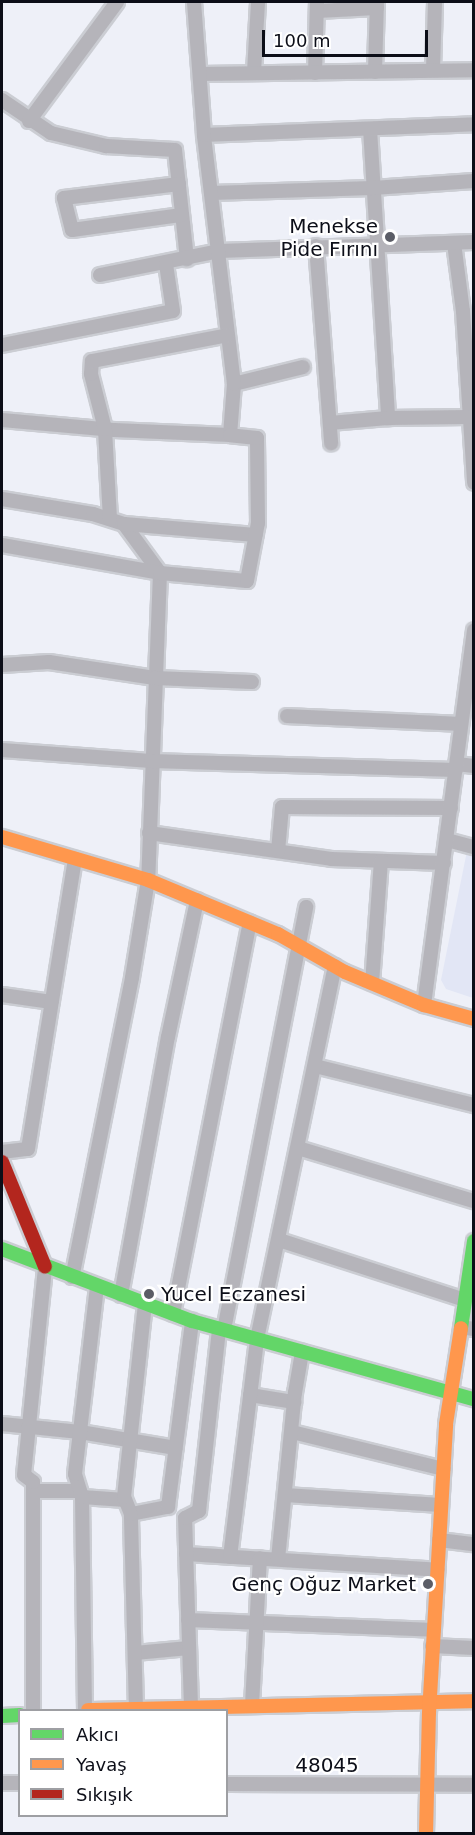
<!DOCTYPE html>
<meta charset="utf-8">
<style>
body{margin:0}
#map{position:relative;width:475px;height:1835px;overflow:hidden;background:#eef0f8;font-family:"DejaVu Sans",sans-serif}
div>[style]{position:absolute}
.built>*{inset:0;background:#e2e6f5}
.roads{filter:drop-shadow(2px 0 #cbcdd3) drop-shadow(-2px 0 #cbcdd3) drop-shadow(0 2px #cbcdd3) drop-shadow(0 -2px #cbcdd3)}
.street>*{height:14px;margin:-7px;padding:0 7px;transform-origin:7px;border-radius:7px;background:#b5b4ba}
.fast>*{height:14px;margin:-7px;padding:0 7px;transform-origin:7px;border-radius:7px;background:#63d668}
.slow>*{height:14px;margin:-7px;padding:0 7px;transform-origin:7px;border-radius:7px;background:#ff974d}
.jam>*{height:14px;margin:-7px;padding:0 7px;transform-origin:7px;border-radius:7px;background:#b3261e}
.dots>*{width:16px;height:16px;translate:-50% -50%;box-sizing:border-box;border:3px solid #fff;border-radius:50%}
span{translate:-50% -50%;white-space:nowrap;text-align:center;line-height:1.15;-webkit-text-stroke:4.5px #fff;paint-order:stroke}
.poi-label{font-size:20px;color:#0c0e18}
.right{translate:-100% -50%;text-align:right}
.left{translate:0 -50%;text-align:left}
.street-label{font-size:20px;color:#0c0e18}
.frame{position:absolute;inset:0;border:3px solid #0c0e18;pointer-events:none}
.legend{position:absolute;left:18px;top:1709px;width:210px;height:108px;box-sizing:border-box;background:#fff;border:2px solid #9e9fa3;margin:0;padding:8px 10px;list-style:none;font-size:18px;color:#0c0e18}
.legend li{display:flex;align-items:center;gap:12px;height:30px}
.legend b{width:30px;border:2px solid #9e9fa3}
.scale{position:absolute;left:262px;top:30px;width:166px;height:27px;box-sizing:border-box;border:3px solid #0c0e18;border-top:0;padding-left:8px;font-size:18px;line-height:21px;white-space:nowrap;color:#0c0e18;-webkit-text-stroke:4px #fff;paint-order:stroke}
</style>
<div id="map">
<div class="built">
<i style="clip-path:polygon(468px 846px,474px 848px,473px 998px,446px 989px,441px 980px)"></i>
</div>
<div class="roads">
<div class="street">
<i style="left:317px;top:11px;width:60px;rotate:-2.9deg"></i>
<i style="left:433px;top:70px;width:68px;rotate:-88.3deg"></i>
<i style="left:254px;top:72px;width:70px;rotate:-86.7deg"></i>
<i style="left:375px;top:72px;width:70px;rotate:-88.4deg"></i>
<i style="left:315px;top:73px;width:71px;rotate:-88.4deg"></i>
<i style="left:200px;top:74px;width:274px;rotate:-0.8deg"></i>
<i style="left:2px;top:100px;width:59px;rotate:34deg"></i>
<i style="left:51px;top:133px;width:57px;rotate:13.3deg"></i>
<i style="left:106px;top:146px;width:69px;rotate:3.3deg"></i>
<i style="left:175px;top:150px;width:110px;rotate:83.7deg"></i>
<i style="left:29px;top:121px;width:148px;rotate:-53.5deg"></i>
<i style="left:370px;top:129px;width:290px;rotate:86.4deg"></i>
<i style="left:204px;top:135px;width:270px;rotate:-2.3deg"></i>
<i style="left:179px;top:184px;width:116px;rotate:173.1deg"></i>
<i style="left:64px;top:198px;width:33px;rotate:76deg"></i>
<i style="left:72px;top:230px;width:111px;rotate:-7.8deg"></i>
<i style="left:211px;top:193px;width:162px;rotate:-1.8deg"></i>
<i style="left:373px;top:188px;width:101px;rotate:-4deg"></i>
<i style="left:454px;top:243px;width:69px;rotate:82.5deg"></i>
<i style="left:463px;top:311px;width:172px;rotate:86.3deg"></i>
<i style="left:316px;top:246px;width:198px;rotate:85.6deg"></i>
<i style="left:100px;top:275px;width:121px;rotate:-11.4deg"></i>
<i style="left:219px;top:251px;width:255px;rotate:-2deg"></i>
<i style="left:2px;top:345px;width:174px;rotate:-11.2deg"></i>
<i style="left:173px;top:311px;width:48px;rotate:-98.5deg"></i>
<i style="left:234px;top:384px;width:71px;rotate:-13.8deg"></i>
<i style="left:2px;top:420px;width:112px;rotate:5.1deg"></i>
<i style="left:114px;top:430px;width:116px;rotate:2.5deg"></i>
<i style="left:230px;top:435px;width:51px;rotate:-85.5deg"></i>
<i style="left:234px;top:384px;width:251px;rotate:-96.9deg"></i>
<i style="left:204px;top:135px;width:133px;rotate:-94.3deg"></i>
<i style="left:330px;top:423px;width:58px;rotate:-4.9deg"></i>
<i style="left:388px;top:418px;width:80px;rotate:-0.7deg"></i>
<i style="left:2px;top:499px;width:92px;rotate:9.4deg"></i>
<i style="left:93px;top:514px;width:33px;rotate:18deg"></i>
<i style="left:124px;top:524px;width:61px;rotate:53.7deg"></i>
<i style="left:160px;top:573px;width:307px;rotate:92.2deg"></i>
<i style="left:148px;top:880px;width:99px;rotate:99.3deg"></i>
<i style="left:132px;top:978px;width:305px;rotate:101.3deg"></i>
<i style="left:110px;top:519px;width:90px;rotate:-93.2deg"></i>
<i style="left:105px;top:429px;width:57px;rotate:-104.3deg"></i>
<i style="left:91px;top:374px;width:13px;rotate:-86deg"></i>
<i style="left:92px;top:361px;width:138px;rotate:-10.8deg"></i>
<i style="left:124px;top:524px;width:132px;rotate:4.8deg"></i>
<i style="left:2px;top:545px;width:160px;rotate:10deg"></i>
<i style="left:160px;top:573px;width:87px;rotate:5.3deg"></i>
<i style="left:247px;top:581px;width:59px;rotate:-79.3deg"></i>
<i style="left:258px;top:523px;width:85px;rotate:-90.7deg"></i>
<i style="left:257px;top:438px;width:27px;rotate:-174deg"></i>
<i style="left:2px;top:665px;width:47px;rotate:-3.7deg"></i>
<i style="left:49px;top:662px;width:107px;rotate:8.6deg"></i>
<i style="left:155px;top:678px;width:97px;rotate:2.4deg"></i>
<i style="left:287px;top:716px;width:174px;rotate:2.6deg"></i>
<i style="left:2px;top:750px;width:149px;rotate:4.2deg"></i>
<i style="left:151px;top:761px;width:305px;rotate:1.7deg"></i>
<i style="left:457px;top:764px;width:17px;rotate:7deg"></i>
<i style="left:149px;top:833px;width:184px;rotate:8.1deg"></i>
<i style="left:331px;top:859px;width:113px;rotate:2deg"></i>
<i style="left:447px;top:840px;width:28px;rotate:15deg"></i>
<i style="left:278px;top:851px;width:44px;rotate:-84.8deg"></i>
<i style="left:282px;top:807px;width:169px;rotate:0.3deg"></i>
<i style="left:372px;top:983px;width:122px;rotate:-85.8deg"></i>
<i style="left:2px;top:995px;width:50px;rotate:8deg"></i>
<i style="left:424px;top:1005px;width:378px;rotate:-82.4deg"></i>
<i style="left:315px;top:1066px;width:164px;rotate:13.8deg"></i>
<i style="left:298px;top:1148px;width:184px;rotate:16.8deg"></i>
<i style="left:2px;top:1152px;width:26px;rotate:-7deg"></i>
<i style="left:28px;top:1149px;width:294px;rotate:-80.8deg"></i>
<i style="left:279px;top:1240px;width:195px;rotate:17.9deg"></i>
<i style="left:121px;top:1295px;width:262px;rotate:-79.7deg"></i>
<i style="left:168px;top:1037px;width:140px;rotate:-78deg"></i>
<i style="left:173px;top:1314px;width:399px;rotate:-78.9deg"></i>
<i style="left:461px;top:1327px;width:13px;rotate:9deg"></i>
<i style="left:224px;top:1330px;width:431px;rotate:-79deg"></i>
<i style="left:250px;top:1395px;width:45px;rotate:9deg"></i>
<i style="left:2px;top:1424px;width:78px;rotate:5.9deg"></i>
<i style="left:80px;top:1432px;width:97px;rotate:9.5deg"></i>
<i style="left:292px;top:1432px;width:156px;rotate:13.7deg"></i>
<i style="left:33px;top:1491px;width:47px"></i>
<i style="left:285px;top:1495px;width:156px;rotate:3.7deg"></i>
<i style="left:82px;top:1497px;width:43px;rotate:4deg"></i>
<i style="left:131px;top:1514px;width:38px;rotate:-11deg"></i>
<i style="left:168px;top:1507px;width:188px;rotate:-82.6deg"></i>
<i style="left:439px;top:1540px;width:35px;rotate:7deg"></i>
<i style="left:186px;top:1554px;width:252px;rotate:3.6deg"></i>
<i style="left:230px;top:1557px;width:220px;rotate:-82.9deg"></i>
<i style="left:257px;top:1339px;width:381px;rotate:-78.2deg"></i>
<i style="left:278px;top:1559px;width:167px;rotate:-84.2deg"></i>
<i style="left:295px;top:1393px;width:42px;rotate:-80.3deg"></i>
<i style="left:188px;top:1620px;width:246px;rotate:2.3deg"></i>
<i style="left:432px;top:1646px;width:42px;rotate:2.7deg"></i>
<i style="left:135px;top:1653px;width:54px;rotate:-5.3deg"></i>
<i style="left:252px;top:1705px;width:147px;rotate:-86.9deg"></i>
<i style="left:191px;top:1707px;width:189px;rotate:-91.8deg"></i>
<i style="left:185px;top:1518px;width:16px;rotate:-27deg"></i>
<i style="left:199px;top:1511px;width:183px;rotate:-83.7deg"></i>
<i style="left:136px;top:1709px;width:195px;rotate:-91.5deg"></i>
<i style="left:131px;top:1514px;width:18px;rotate:-112deg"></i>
<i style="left:124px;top:1497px;width:194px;rotate:-83.8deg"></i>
<i style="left:33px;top:1710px;width:228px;rotate:-90deg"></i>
<i style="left:33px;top:1482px;width:11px;rotate:-142deg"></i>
<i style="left:24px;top:1475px;width:209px;rotate:-84.2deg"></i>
<i style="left:85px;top:1710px;width:213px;rotate:-90.8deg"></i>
<i style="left:82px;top:1497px;width:24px;rotate:-107deg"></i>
<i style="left:75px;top:1474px;width:189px;rotate:-83.3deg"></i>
<i style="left:2px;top:1783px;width:18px"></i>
<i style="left:226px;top:1784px;width:248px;rotate:0.2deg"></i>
</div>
<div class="fast">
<i style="left:2px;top:1249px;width:203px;rotate:20.8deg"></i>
<i style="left:192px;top:1321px;width:293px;rotate:15.5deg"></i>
<i style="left:461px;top:1328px;width:88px;rotate:-81.5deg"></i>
<i style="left:2px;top:1716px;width:18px;rotate:-3deg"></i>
</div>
<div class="slow">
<i style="left:2px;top:837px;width:152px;rotate:16.4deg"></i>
<i style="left:148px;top:880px;width:141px;rotate:22.6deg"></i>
<i style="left:278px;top:934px;width:77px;rotate:29.6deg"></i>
<i style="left:345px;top:972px;width:86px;rotate:22.7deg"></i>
<i style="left:424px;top:1005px;width:52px;rotate:15.6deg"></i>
<i style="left:88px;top:1710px;width:386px;rotate:-1.3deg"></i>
<i style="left:426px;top:1834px;width:121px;rotate:-88.6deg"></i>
<i style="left:429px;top:1713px;width:289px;rotate:-86.6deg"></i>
<i style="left:446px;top:1424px;width:97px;rotate:-81.1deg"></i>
</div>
<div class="jam">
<i style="left:2px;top:1162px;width:113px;rotate:67.7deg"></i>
</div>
</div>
<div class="dots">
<i style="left:390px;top:237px;background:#5b5d66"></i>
<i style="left:149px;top:1294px;background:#5b5d66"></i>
<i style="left:428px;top:1584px;background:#5b5d66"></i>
</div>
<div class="poi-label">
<span class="right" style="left:378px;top:238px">Menekse<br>Pide Fırını</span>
<span class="left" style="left:161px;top:1294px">Yucel Eczanesi</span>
<span class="right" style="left:416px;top:1584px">Genç Oğuz Market</span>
</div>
<div class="street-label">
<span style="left:327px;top:1765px">48045</span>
</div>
<div class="frame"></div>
<ul class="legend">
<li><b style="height:8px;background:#63d668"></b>Akıcı</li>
<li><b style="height:8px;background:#ff974d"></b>Yavaş</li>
<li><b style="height:8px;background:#b3261e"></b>Sıkışık</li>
</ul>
<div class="scale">100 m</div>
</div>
